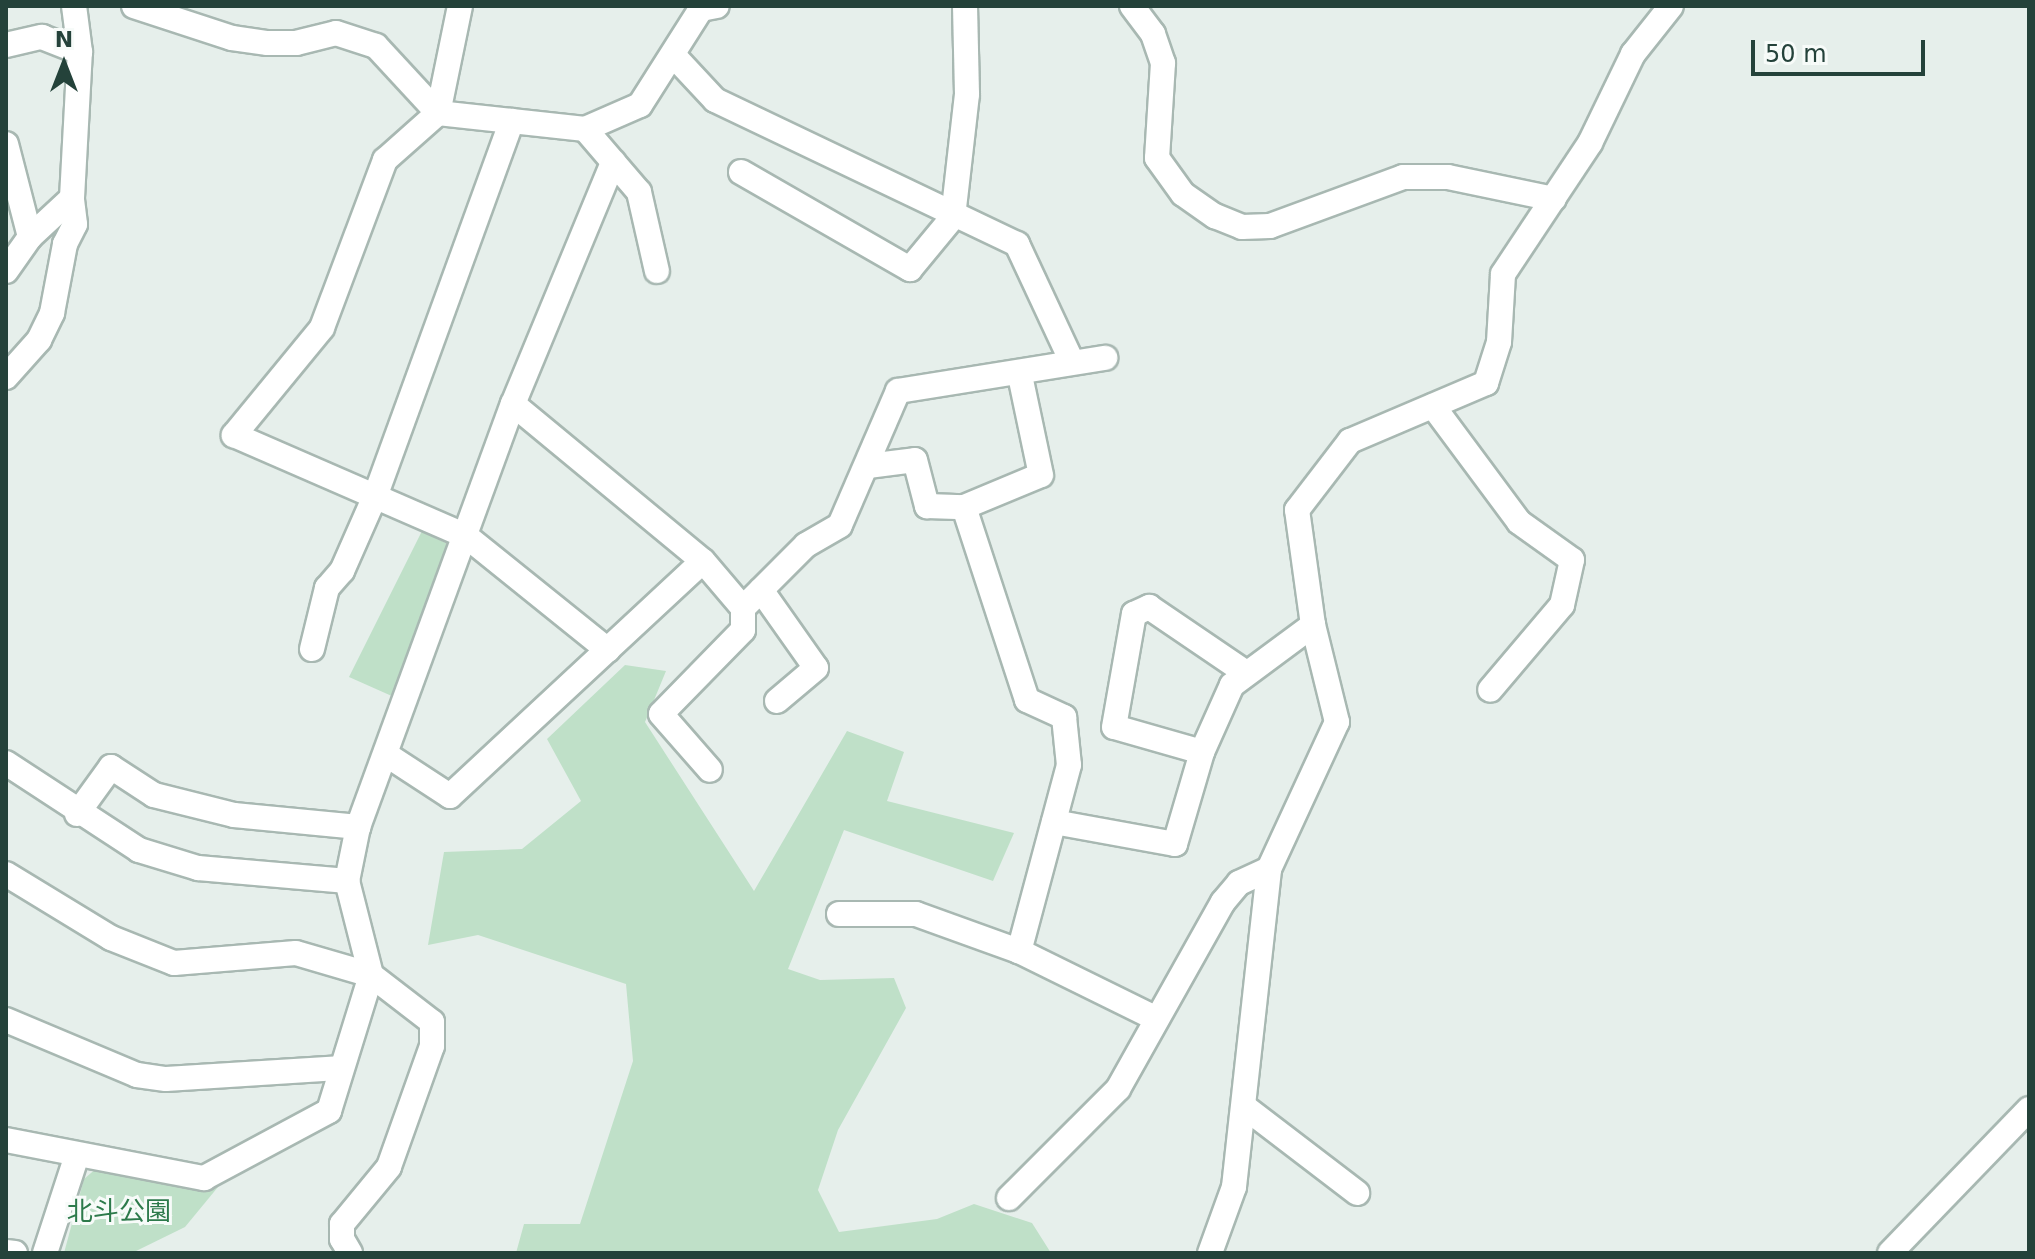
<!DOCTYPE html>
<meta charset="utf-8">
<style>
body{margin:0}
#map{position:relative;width:2035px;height:1259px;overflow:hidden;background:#e6efeb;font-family:"DejaVu Sans","Noto Sans JP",sans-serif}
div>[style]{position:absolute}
.green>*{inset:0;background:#bfe0c8}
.roads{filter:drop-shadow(2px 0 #a8b8b2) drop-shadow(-2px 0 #a8b8b2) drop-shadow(0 2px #a8b8b2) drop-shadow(0 -2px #a8b8b2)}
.minor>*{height:24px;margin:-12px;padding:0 12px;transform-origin:12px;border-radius:12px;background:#fff}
span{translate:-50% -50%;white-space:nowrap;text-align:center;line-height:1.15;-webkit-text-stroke:6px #f7fbf9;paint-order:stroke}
.park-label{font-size:26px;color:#2d7a4b}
.frame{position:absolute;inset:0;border:8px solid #24423a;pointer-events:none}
.north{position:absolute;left:24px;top:24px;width:80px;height:80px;-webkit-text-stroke:6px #f7fbf9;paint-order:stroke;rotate:0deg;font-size:22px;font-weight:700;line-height:32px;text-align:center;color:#24423a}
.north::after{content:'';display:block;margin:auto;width:28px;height:36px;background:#24423a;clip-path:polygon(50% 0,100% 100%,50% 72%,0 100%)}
.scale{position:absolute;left:1751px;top:40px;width:174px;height:36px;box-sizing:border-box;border:4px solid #24423a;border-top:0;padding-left:10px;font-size:24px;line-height:28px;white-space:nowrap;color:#24423a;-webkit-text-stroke:6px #f7fbf9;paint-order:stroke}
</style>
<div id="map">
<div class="green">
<i style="clip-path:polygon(422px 531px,454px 547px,394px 697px,349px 677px)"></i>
<i style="clip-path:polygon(625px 665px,666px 671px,645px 722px,754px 891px,847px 731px,904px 752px,887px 801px,1014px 833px,993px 881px,844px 830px,788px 969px,820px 980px,894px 978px,906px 1008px,838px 1130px,818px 1190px,839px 1232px,937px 1219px,974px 1204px,1032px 1223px,1051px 1253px,516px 1253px,524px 1224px,580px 1224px,633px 1061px,626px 984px,478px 935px,428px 945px,444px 852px,522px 849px,581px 801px,547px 739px)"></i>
<i style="clip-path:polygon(98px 1167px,218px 1187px,185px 1227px,132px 1253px,64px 1253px,84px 1179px)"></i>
</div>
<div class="roads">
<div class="minor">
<i style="left:134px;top:6px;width:103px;rotate:18.1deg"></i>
<i style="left:232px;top:38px;width:36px;rotate:8deg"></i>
<i style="left:268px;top:43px;width:28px"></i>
<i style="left:296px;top:43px;width:41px;rotate:-14deg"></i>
<i style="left:336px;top:33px;width:42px;rotate:18deg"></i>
<i style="left:376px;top:46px;width:91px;rotate:47.2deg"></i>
<i style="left:438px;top:113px;width:148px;rotate:6.2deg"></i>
<i style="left:585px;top:129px;width:83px;rotate:49.4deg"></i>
<i style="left:639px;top:192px;width:81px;rotate:77.2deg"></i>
<i style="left:460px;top:6px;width:109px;rotate:101.6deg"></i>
<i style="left:438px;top:113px;width:71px;rotate:138.4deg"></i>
<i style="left:385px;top:160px;width:179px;rotate:110.6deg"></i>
<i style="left:322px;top:328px;width:139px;rotate:129.4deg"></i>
<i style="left:234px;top:435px;width:253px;rotate:23.5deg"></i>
<i style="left:466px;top:536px;width:182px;rotate:38.8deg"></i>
<i style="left:1132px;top:6px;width:35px;rotate:53deg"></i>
<i style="left:1153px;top:34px;width:31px;rotate:71deg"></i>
<i style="left:1163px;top:63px;width:95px;rotate:93.6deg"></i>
<i style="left:1157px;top:158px;width:44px;rotate:54.2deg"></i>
<i style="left:1183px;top:194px;width:39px;rotate:35deg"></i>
<i style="left:1215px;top:216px;width:29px;rotate:22deg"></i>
<i style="left:1242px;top:227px;width:28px;rotate:-2deg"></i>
<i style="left:1270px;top:226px;width:142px;rotate:-20.2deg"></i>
<i style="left:1403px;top:177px;width:45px"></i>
<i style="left:1448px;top:177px;width:108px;rotate:11.7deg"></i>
<i style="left:6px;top:45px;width:37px;rotate:-13deg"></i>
<i style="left:42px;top:37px;width:41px;rotate:21.5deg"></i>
<i style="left:674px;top:56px;width:60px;rotate:47deg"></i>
<i style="left:715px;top:100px;width:335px;rotate:25.5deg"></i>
<i style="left:1017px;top:244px;width:130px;rotate:65deg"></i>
<i style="left:585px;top:129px;width:60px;rotate:-23.6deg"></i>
<i style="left:640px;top:105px;width:114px;rotate:-57.6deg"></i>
<i style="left:701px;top:9px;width:16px;rotate:-11deg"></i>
<i style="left:6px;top:144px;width:96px;rotate:75.5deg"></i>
<i style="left:741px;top:172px;width:195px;rotate:29.9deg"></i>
<i style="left:910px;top:269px;width:67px;rotate:-50.4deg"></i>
<i style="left:953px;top:217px;width:124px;rotate:-83.5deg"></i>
<i style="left:967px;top:94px;width:88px;rotate:-91.3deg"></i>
<i style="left:6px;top:271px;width:42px;rotate:-54.8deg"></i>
<i style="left:30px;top:237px;width:57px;rotate:-42.9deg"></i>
<i style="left:72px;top:198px;width:146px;rotate:-86.9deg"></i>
<i style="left:80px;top:52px;width:46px;rotate:-97.4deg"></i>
<i style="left:6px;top:377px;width:50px;rotate:-48.3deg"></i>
<i style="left:39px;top:340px;width:30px;rotate:-64deg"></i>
<i style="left:52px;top:313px;width:70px;rotate:-79.3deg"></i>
<i style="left:65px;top:244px;width:22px;rotate:-63deg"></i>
<i style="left:75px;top:224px;width:26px;rotate:-97deg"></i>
<i style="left:513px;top:404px;width:246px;rotate:39.6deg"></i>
<i style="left:703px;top:561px;width:62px;rotate:49.6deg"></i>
<i style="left:743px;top:608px;width:22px;rotate:90deg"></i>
<i style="left:743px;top:630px;width:117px;rotate:134.3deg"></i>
<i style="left:661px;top:714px;width:74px;rotate:48.8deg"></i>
<i style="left:1433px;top:406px;width:144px;rotate:53.4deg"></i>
<i style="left:1519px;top:522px;width:65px;rotate:35.6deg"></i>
<i style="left:1572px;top:560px;width:46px;rotate:102.5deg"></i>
<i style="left:1562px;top:605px;width:111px;rotate:130.3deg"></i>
<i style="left:868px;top:466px;width:47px;rotate:-7.3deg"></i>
<i style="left:915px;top:460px;width:48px;rotate:75.4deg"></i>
<i style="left:927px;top:506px;width:37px;rotate:2deg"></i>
<i style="left:964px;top:507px;width:83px;rotate:-22.6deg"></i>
<i style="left:1041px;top:475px;width:102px;rotate:-101.9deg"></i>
<i style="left:964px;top:507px;width:203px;rotate:71.9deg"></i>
<i style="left:1027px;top:700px;width:41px;rotate:24.7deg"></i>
<i style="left:1064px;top:717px;width:48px;rotate:84.1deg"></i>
<i style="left:1069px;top:765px;width:193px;rotate:105deg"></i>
<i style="left:761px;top:590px;width:95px;rotate:54.8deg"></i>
<i style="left:816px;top:668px;width:51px;rotate:139.8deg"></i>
<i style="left:743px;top:608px;width:89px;rotate:-45deg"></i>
<i style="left:806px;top:545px;width:39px;rotate:-30deg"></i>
<i style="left:840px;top:525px;width:146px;rotate:-66.6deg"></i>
<i style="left:898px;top:391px;width:210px;rotate:-9.1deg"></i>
<i style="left:312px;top:649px;width:63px;rotate:-76.2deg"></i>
<i style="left:327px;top:588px;width:23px;rotate:-49deg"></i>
<i style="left:342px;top:571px;width:84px;rotate:-66.2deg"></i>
<i style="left:376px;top:494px;width:397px;rotate:-70deg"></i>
<i style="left:1202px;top:752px;width:91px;rotate:-164.1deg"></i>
<i style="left:1114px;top:727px;width:115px;rotate:-80deg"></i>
<i style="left:1134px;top:614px;width:17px;rotate:-25deg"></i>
<i style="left:1149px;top:607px;width:117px;rotate:34.2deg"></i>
<i style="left:387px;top:755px;width:75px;rotate:33.1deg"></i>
<i style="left:450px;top:796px;width:345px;rotate:-42.9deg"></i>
<i style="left:6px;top:763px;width:159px;rotate:33.2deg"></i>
<i style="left:139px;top:850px;width:62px;rotate:17deg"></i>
<i style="left:198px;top:868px;width:150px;rotate:5deg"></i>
<i style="left:77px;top:814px;width:58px;rotate:-54.1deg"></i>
<i style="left:111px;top:767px;width:51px;rotate:33.1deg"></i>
<i style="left:154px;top:795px;width:82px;rotate:14deg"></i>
<i style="left:234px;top:815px;width:125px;rotate:5.5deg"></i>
<i style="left:1054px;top:822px;width:123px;rotate:10.3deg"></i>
<i style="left:1175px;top:844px;width:96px;rotate:-73.6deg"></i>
<i style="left:1202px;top:752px;width:73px;rotate:-65.9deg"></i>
<i style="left:1232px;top:685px;width:101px;rotate:-36.5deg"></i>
<i style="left:6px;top:874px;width:123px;rotate:31.4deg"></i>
<i style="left:111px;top:938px;width:68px;rotate:21.6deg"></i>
<i style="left:174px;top:963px;width:122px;rotate:-4.7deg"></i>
<i style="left:296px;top:953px;width:78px;rotate:16.3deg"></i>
<i style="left:371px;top:975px;width:77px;rotate:37.6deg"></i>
<i style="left:432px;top:1022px;width:24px;rotate:90deg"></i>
<i style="left:432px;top:1046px;width:128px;rotate:109.6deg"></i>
<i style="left:389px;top:1167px;width:74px;rotate:129.5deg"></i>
<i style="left:342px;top:1224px;width:15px;rotate:90deg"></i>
<i style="left:342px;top:1239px;width:16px;rotate:60deg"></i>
<i style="left:839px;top:914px;width:77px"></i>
<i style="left:916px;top:914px;width:109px;rotate:19.8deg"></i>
<i style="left:1019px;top:951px;width:152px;rotate:26.2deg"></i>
<i style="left:6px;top:1020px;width:142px;rotate:22.8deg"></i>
<i style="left:137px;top:1075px;width:29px;rotate:8deg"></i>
<i style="left:166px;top:1079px;width:173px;rotate:-3.6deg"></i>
<i style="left:1246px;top:1108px;width:140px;rotate:37.4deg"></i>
<i style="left:6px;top:1140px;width:202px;rotate:10.9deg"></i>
<i style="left:204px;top:1178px;width:142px;rotate:-28.2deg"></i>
<i style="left:329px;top:1111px;width:142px;rotate:-72.8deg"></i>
<i style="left:371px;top:975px;width:97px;rotate:-104.3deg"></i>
<i style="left:347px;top:881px;width:55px;rotate:-78.5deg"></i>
<i style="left:358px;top:827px;width:451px;rotate:-69.9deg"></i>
<i style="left:513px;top:404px;width:262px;rotate:-67.5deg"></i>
<i style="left:1009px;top:1198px;width:154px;rotate:-45deg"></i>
<i style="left:1118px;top:1089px;width:214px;rotate:-60.7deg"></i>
<i style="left:1223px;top:902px;width:25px;rotate:-50deg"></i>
<i style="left:1239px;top:883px;width:33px;rotate:-25deg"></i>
<i style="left:6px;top:1252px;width:9px;rotate:6deg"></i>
<i style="left:45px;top:1253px;width:103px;rotate:-71.9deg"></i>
<i style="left:1210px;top:1253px;width:70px;rotate:-70deg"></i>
<i style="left:1234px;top:1187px;width:320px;rotate:-83.7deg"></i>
<i style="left:1269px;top:869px;width:162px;rotate:-65.2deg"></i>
<i style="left:1337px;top:722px;width:100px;rotate:-103.9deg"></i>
<i style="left:1313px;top:625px;width:116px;rotate:-97.9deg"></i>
<i style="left:1297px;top:510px;width:87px;rotate:-52.5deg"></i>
<i style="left:1350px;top:441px;width:148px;rotate:-23.1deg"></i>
<i style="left:1486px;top:383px;width:43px;rotate:-72.4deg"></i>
<i style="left:1499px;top:342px;width:68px;rotate:-86.6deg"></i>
<i style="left:1503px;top:274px;width:157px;rotate:-56.4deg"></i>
<i style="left:1590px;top:143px;width:99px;rotate:-64.2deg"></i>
<i style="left:1633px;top:54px;width:61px;rotate:-51.6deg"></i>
<i style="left:1890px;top:1253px;width:200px;rotate:-46deg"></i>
</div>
</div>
<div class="park-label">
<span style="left:119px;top:1212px">北斗公園</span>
</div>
<div class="frame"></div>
<div class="north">N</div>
<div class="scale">50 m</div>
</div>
